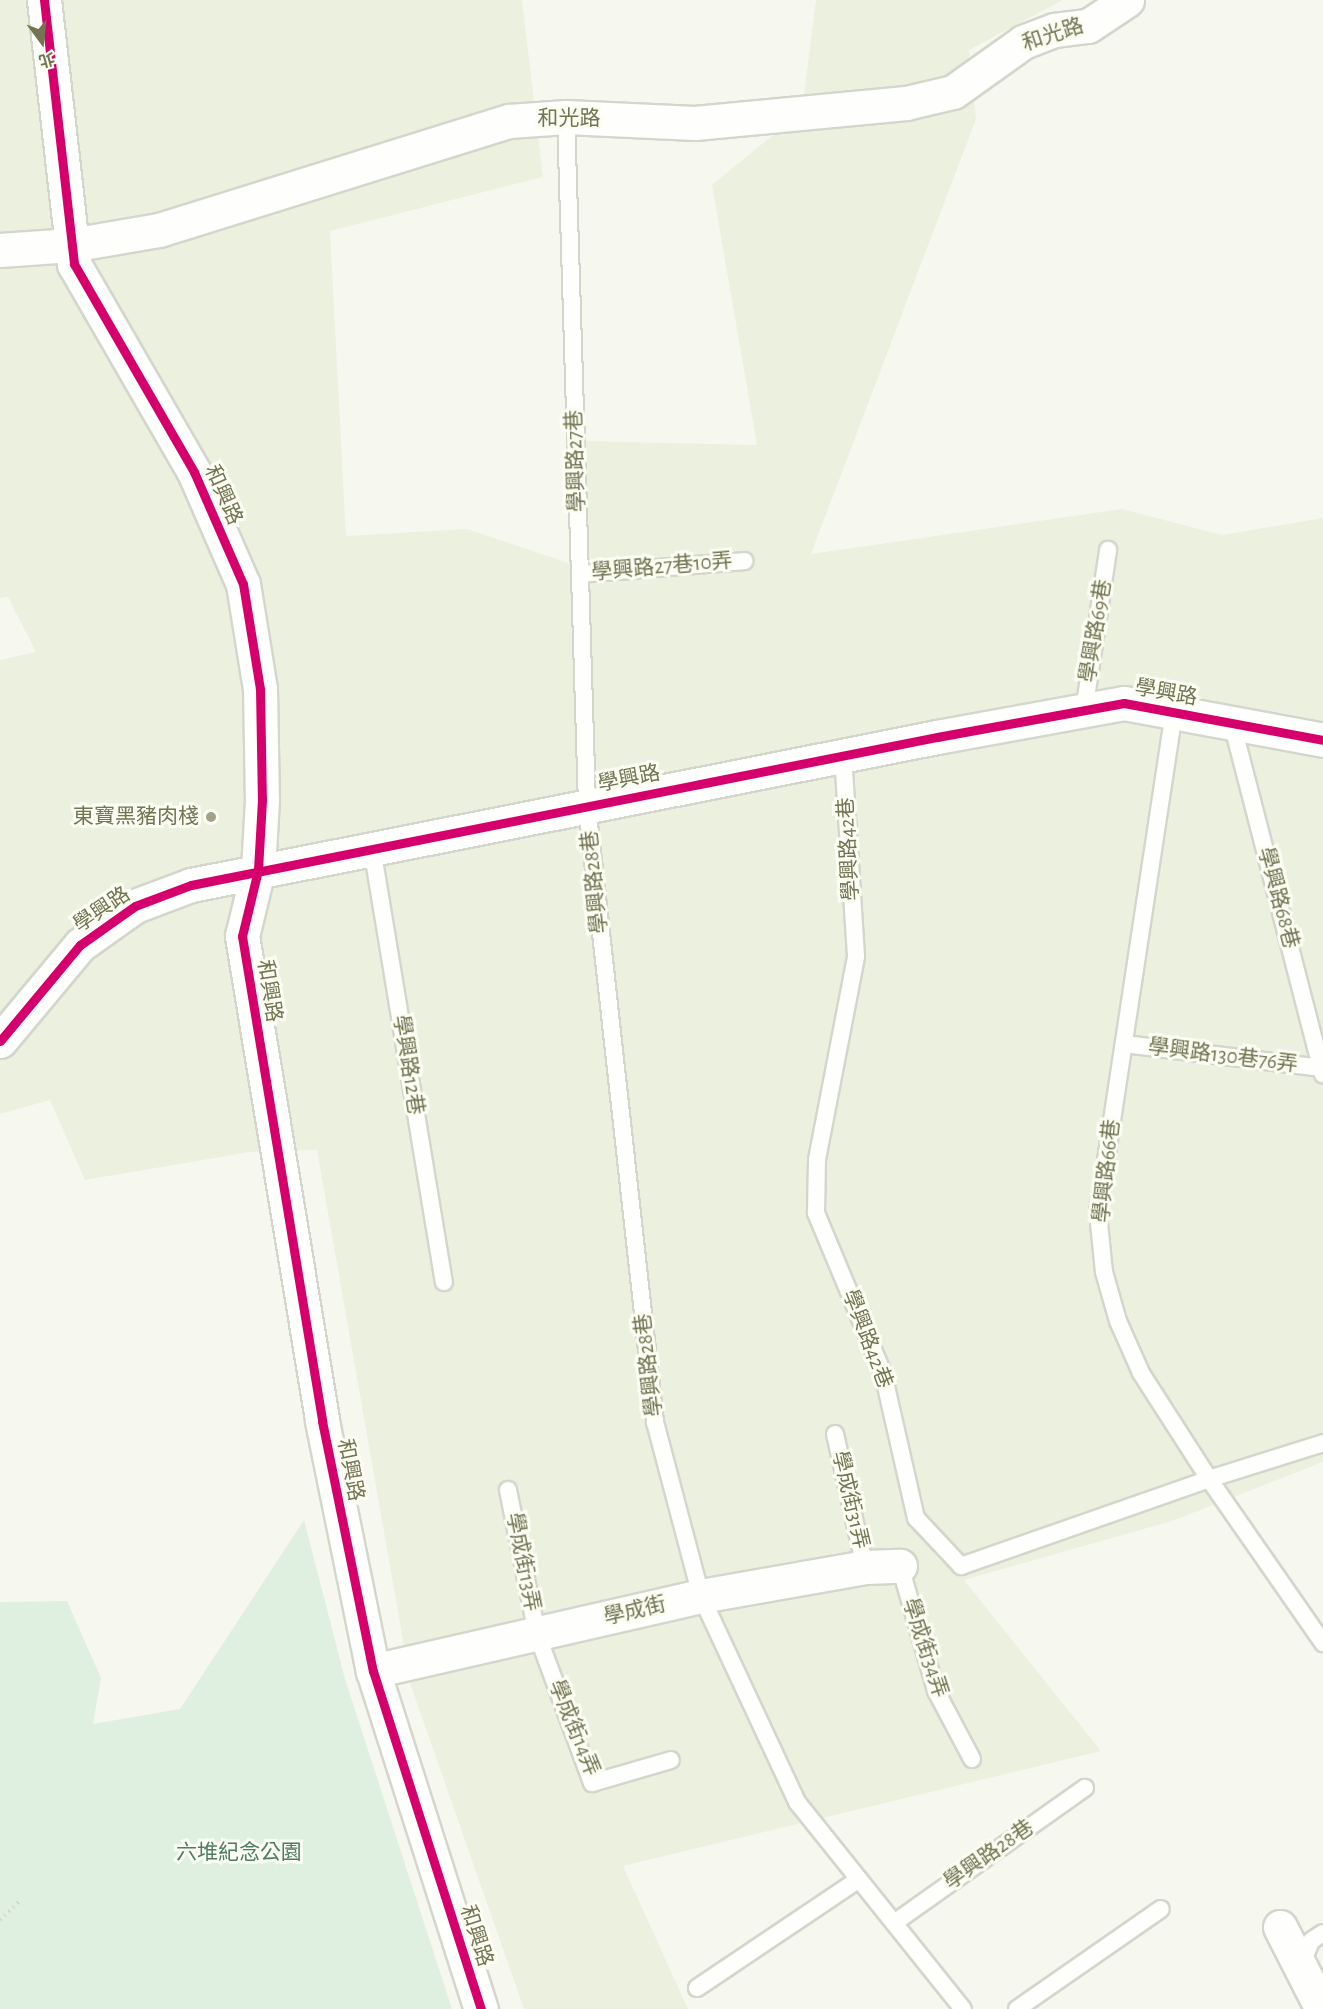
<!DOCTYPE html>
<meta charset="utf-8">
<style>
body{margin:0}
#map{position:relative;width:1323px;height:2009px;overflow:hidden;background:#f6f8f0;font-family:"Alegreya Sans","Noto Sans TC",sans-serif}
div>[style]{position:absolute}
.residential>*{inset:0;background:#ecf0df}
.green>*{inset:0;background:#dfefe0}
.path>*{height:4px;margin-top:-2px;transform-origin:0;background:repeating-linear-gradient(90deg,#d7d8cd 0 1.5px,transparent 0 6px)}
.roads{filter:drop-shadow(2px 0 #d4d6cc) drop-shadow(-2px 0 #d4d6cc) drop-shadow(0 2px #d4d6cc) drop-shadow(0 -2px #d4d6cc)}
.lane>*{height:16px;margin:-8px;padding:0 8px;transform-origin:8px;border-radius:8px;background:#fefefd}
.street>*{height:33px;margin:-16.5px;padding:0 16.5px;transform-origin:16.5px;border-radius:16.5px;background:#fefefd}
.cycleway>*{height:9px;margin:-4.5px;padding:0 4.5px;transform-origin:4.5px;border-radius:4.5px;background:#d6006c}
.dots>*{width:16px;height:16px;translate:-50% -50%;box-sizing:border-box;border:3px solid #fbfdf3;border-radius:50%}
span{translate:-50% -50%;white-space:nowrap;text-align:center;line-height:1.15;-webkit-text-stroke:6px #fbfdf3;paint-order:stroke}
.street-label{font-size:21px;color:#737452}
.poi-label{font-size:21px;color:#737452}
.right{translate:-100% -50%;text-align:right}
.park-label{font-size:21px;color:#4e7d60}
.north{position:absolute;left:12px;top:12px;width:60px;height:60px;-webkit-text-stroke:4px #fbfdf3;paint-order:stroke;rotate:165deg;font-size:16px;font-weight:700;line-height:24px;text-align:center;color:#737452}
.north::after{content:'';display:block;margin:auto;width:21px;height:27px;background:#737452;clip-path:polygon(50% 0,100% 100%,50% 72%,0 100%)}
</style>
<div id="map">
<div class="residential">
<i style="clip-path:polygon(0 0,522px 0,543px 177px,330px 231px,346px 536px,467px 529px,577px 566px,584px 441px,757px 445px,712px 185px,802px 111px,816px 0,1063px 0,969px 50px,976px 119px,811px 554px,1122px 509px,1222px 535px,1323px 518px,1323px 1462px,1172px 1521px,964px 1580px,1101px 1751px,623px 1866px,688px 2009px,524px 2009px,411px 1686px,317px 1150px,250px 1152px,85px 1180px,50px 1100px,0 1114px,0 660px,36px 652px,8px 597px,0 598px)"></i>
</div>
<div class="green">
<i style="clip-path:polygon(304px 1520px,345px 1679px,452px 2009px,0 2009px,0 1602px,67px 1601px,101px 1678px,93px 1724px,180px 1709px)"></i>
</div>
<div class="path">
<i style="left:0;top:1920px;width:29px;rotate:-44deg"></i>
</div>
<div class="roads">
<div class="lane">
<i style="left:566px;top:117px;width:689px;rotate:88.25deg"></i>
<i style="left:587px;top:806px;width:620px;rotate:83.7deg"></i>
<i style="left:655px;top:1422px;width:180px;rotate:75.2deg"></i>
<i style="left:701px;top:1596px;width:227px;rotate:65deg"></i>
<i style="left:797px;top:1802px;width:265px;rotate:51.3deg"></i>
<i style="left:580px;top:574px;width:165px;rotate:-4.5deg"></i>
<i style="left:1084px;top:711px;width:163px;rotate:-81.5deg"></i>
<i style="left:1174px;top:712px;width:507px;rotate:98.63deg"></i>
<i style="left:1098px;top:1213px;width:59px;rotate:84.2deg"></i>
<i style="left:1104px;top:1272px;width:51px;rotate:74.1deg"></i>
<i style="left:1118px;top:1321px;width:57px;rotate:66.1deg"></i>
<i style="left:1141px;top:1373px;width:126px;rotate:57.3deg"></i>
<i style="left:1209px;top:1479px;width:200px;rotate:55.2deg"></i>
<i style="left:1232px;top:723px;width:363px;rotate:75.5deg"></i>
<i style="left:843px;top:755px;width:202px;rotate:86.3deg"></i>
<i style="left:856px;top:957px;width:207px;rotate:100.9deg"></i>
<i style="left:817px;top:1160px;width:53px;rotate:91.1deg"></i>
<i style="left:816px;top:1213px;width:173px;rotate:67.3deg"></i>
<i style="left:883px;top:1373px;width:149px;rotate:77.2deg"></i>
<i style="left:916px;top:1518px;width:66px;rotate:46.8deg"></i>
<i style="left:961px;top:1566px;width:263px;rotate:-19.3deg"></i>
<i style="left:1209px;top:1479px;width:120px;rotate:-17.5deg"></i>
<i style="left:372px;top:848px;width:440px;rotate:80.6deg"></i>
<i style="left:1124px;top:1044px;width:200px;rotate:6.9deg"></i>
<i style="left:835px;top:1434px;width:136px;rotate:77.3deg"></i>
<i style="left:508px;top:1490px;width:147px;rotate:78.6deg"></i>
<i style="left:537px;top:1634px;width:159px;rotate:69.7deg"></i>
<i style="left:592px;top:1783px;width:82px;rotate:-16.2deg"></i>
<i style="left:900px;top:1566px;width:130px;rotate:73.9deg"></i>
<i style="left:936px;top:1691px;width:77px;rotate:62.1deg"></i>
<i style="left:894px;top:1923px;width:234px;rotate:-35.3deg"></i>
<i style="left:1301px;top:1965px;width:26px;rotate:-67deg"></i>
<i style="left:1311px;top:1941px;width:14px;rotate:-34deg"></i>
<i style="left:697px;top:1988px;width:195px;rotate:-33.9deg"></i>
<i style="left:1017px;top:2009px;width:175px;rotate:-34.8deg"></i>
</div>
<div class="street">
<i style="left:44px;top:0;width:266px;rotate:83.5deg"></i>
<i style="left:74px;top:264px;width:240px;rotate:60deg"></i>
<i style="left:194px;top:472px;width:122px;rotate:66.4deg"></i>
<i style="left:243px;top:584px;width:106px;rotate:80.8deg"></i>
<i style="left:260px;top:689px;width:111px;rotate:89deg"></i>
<i style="left:262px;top:800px;width:70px;rotate:93.3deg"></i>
<i style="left:258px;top:870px;width:68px;rotate:103.6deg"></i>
<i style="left:242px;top:936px;width:492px;rotate:80.6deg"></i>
<i style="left:322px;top:1421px;width:255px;rotate:78.5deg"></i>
<i style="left:373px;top:1671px;width:355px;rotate:72.3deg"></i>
<i style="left:0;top:250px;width:71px;rotate:-4deg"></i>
<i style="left:71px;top:245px;width:89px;rotate:-9.7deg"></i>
<i style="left:159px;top:230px;width:367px;rotate:-17.3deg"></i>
<i style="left:509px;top:121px;width:57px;rotate:-4deg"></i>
<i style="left:566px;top:117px;width:129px;rotate:2.7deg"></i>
<i style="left:695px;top:123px;width:212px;rotate:-5.4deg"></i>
<i style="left:906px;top:103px;width:48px;rotate:-13.2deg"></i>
<i style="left:953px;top:92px;width:86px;rotate:-35.5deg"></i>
<i style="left:1023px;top:42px;width:33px;rotate:-21deg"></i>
<i style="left:1054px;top:30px;width:34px;rotate:-7deg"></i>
<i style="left:1088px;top:26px;width:47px;rotate:-33.7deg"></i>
<i style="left:0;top:1041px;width:125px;rotate:-50.2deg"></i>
<i style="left:80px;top:945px;width:67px;rotate:-35.3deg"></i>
<i style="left:135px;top:906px;width:60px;rotate:-20.6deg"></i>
<i style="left:191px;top:885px;width:761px;rotate:-11.22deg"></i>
<i style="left:937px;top:737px;width:190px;rotate:-10.3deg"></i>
<i style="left:1124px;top:703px;width:202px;rotate:10.5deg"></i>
<i style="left:373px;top:1671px;width:336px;rotate:-12.9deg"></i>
<i style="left:701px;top:1596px;width:167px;rotate:-10deg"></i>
<i style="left:865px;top:1567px;width:35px;rotate:-2deg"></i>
<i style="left:1280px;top:1927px;width:92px;rotate:62.9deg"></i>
</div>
</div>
<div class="cycleway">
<i style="left:44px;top:0;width:266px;rotate:83.5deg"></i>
<i style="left:74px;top:264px;width:240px;rotate:60deg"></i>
<i style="left:194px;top:472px;width:122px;rotate:66.4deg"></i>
<i style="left:243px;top:584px;width:106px;rotate:80.8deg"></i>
<i style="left:260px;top:689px;width:111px;rotate:89deg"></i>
<i style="left:262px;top:800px;width:70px;rotate:93.3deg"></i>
<i style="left:258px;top:870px;width:68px;rotate:103.6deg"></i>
<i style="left:242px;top:936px;width:492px;rotate:80.6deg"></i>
<i style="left:322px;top:1421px;width:255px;rotate:78.5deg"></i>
<i style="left:373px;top:1671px;width:355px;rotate:72.3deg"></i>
<i style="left:0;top:1041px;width:125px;rotate:-50.2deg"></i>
<i style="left:80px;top:945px;width:67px;rotate:-35.3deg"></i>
<i style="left:135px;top:906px;width:60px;rotate:-20.6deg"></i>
<i style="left:191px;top:885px;width:761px;rotate:-11.22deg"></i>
<i style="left:937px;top:737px;width:190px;rotate:-10.3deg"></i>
<i style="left:1124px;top:703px;width:202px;rotate:10.5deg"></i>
</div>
<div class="dots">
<i style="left:211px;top:817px;background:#a1a289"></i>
</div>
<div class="street-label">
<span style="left:1053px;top:35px;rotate:-18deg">和光路</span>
<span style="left:569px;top:119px">和光路</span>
<span style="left:576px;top:461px;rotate:-92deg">學興路27巷</span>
<span style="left:223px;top:495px;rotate:66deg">和興路</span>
<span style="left:662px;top:567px;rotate:-5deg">學興路27巷10弄</span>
<span style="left:1096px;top:631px;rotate:-81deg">學興路69巷</span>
<span style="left:1166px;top:693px;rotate:10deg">學興路</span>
<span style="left:629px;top:779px;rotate:-11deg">學興路</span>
<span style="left:849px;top:849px;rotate:-93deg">學興路42巷</span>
<span style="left:595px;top:882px;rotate:-96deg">學興路28巷</span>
<span style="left:1278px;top:898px;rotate:75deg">學興路68巷</span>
<span style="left:102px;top:910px;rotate:-34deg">學興路</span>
<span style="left:269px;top:991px;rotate:81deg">和興路</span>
<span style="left:1223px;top:1056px;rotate:7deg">學興路130巷76弄</span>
<span style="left:408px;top:1065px;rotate:81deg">學興路12巷</span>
<span style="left:1107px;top:1171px;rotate:-84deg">學興路66巷</span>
<span style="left:867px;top:1339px;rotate:69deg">學興路42巷</span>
<span style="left:649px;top:1365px;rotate:-97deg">學興路28巷</span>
<span style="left:350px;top:1470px;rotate:79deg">和興路</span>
<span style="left:850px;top:1500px;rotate:77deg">學成街31弄</span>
<span style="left:523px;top:1562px;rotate:79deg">學成街13弄</span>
<span style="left:635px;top:1611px;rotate:-13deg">學成街</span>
<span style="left:925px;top:1648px;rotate:72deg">學成街34弄</span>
<span style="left:574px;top:1728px;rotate:68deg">學成街14弄</span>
<span style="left:989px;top:1855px;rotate:-35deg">學興路28巷</span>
<span style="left:476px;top:1936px;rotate:72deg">和興路</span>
</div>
<div class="poi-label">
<span class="right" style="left:199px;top:817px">東寶黑豬肉棧</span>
</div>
<div class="park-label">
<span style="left:239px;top:1853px">六堆紀念公園</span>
</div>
<div class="north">北</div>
</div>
